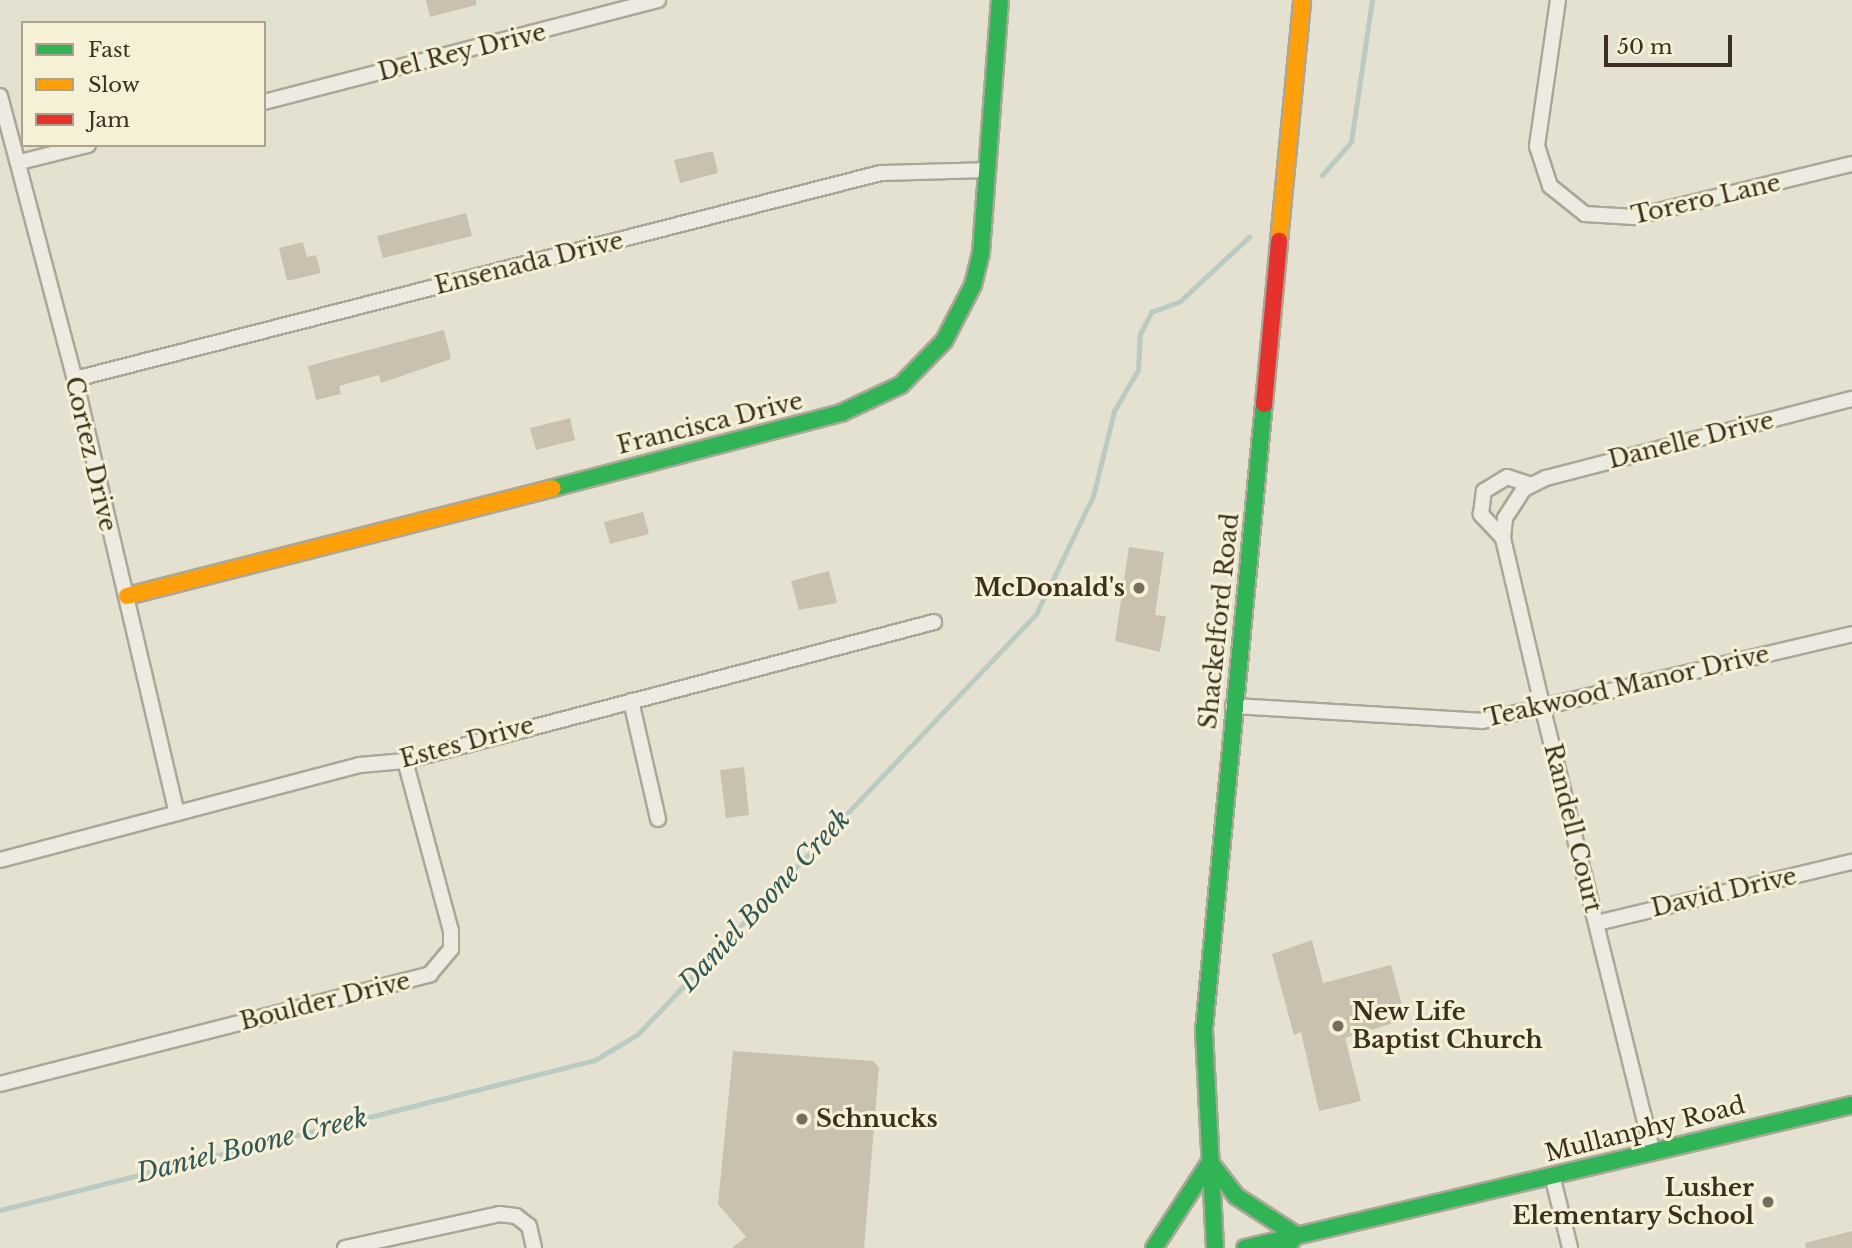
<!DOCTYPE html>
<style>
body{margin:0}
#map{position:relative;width:1852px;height:1248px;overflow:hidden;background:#e5e1d0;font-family:"Libre Baskerville",serif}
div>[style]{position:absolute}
.stream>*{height:5px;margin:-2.5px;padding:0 2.5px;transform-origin:2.5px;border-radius:2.5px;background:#bacbc3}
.building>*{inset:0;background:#c9c0b0}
.roads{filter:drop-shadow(2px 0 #aaa698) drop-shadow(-2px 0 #aaa698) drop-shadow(0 2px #aaa698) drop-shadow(0 -2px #aaa698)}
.street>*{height:14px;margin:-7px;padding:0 7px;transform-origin:7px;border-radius:7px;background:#edeae1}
.fast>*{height:16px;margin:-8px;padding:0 8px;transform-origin:8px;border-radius:8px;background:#30b455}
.slow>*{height:16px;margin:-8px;padding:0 8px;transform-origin:8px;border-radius:8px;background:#ff9f0a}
.jam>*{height:16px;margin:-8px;padding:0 8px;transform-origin:8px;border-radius:8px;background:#e5322d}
.dots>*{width:19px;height:19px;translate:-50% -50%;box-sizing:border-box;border:4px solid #f5f0d6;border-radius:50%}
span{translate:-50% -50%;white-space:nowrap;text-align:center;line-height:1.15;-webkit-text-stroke:6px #f5f0d6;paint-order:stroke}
.street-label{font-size:24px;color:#3a2f20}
.poi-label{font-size:24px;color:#3a2f20;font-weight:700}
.right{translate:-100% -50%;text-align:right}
.left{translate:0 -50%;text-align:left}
.water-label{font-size:26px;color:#2f5759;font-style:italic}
.legend{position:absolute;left:21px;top:21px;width:245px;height:126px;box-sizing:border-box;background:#f5f0d6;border:2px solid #aaa38d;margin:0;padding:9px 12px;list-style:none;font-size:21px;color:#3a2f20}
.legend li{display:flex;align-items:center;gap:14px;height:35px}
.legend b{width:35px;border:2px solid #aaa38d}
.scale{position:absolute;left:1604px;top:35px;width:128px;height:32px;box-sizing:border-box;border:4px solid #3a2f20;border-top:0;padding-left:9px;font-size:21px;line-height:24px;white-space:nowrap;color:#3a2f20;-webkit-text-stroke:5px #f5f0d6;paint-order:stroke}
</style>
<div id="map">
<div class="stream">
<i style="left:1322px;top:175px;width:44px;rotate:-48.7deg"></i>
<i style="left:1351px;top:142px;width:144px;rotate:-81.6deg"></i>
<i style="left:0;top:1210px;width:614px;rotate:-14.15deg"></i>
<i style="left:595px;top:1060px;width:50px;rotate:-31.2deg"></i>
<i style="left:638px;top:1034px;width:579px;rotate:-46.54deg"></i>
<i style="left:1036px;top:614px;width:131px;rotate:-64.2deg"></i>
<i style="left:1093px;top:496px;width:88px;rotate:-76.1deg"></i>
<i style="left:1114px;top:411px;width:48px;rotate:-59.7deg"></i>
<i style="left:1138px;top:370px;width:36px;rotate:-87deg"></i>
<i style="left:1140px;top:334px;width:25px;rotate:-63deg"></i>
<i style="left:1151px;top:312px;width:30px;rotate:-20deg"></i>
<i style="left:1179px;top:302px;width:96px;rotate:-42.9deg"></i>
</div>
<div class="building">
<i style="clip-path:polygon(426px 0,476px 0,476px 5px,430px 17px)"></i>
<i style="clip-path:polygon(713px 151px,718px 173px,680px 183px,674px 160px)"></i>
<i style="clip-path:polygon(466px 213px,472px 236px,383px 258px,377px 236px)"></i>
<i style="clip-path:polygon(303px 242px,307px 257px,316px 255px,321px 273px,287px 281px,279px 248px)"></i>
<i style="clip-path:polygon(444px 330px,451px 359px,381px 383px,379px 375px,339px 386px,341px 394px,316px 400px,308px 366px)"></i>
<i style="clip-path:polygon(570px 418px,575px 440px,536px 450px,530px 428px)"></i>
<i style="clip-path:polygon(643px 512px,649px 534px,610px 544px,604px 522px)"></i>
<i style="clip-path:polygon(1129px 547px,1164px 552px,1155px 615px,1166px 616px,1160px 652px,1115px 641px)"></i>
<i style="clip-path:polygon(829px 571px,837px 603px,799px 610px,791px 581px)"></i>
<i style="clip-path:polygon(744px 767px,749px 815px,726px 818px,720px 770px)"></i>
<i style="clip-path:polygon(1312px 940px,1323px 983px,1391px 965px,1406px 1019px,1345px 1038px,1361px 1101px,1319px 1111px,1301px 1032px,1294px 1035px,1272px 954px)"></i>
<i style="clip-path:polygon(733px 1051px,873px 1061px,879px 1067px,864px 1248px,732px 1248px,746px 1237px,718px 1204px)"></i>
<i style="clip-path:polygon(1852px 1231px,1852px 1248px,1806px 1248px,1805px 1243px)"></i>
</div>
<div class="roads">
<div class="street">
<i style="left:1558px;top:0;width:148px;rotate:98.2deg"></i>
<i style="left:1537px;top:146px;width:42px;rotate:72deg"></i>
<i style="left:1550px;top:186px;width:45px;rotate:38.7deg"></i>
<i style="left:1585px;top:214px;width:49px;rotate:3.5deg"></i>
<i style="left:1634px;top:217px;width:224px;rotate:-13.7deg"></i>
<i style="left:0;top:96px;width:293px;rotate:75.2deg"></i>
<i style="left:75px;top:379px;width:446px;rotate:76.8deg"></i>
<i style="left:264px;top:102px;width:407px;rotate:-14.5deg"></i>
<i style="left:20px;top:162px;width:70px;rotate:-14deg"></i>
<i style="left:75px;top:379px;width:832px;rotate:-14.34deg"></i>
<i style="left:881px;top:173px;width:105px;rotate:-1.6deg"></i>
<i style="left:1503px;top:538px;width:33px;rotate:-133deg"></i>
<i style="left:1481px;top:514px;width:23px;rotate:-83deg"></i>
<i style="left:1484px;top:491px;width:27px;rotate:-31deg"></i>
<i style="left:1507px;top:477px;width:25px;rotate:18deg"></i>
<i style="left:631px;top:701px;width:121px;rotate:77.1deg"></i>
<i style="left:1233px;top:706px;width:249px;rotate:3.4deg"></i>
<i style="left:1482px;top:721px;width:380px;rotate:-13.2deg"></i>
<i style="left:0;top:860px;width:372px;rotate:-14.8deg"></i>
<i style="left:360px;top:765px;width:45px;rotate:-5.1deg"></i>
<i style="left:405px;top:761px;width:547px;rotate:-14.72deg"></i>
<i style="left:1597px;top:923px;width:262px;rotate:-13.5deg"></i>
<i style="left:0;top:1084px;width:444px;rotate:-14.3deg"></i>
<i style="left:430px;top:974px;width:33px;rotate:-50deg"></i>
<i style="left:451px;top:949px;width:18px;rotate:-90deg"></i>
<i style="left:451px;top:931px;width:176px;rotate:-105.1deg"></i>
<i style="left:1652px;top:1150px;width:454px;rotate:-103.9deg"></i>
<i style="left:1543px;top:709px;width:176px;rotate:-103.2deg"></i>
<i style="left:1503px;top:538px;width:20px;rotate:-84deg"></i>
<i style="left:1505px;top:518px;width:35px;rotate:-57deg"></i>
<i style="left:1524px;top:489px;width:25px;rotate:-27deg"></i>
<i style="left:1546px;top:478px;width:316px;rotate:-14.5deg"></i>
<i style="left:1552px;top:1175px;width:75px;rotate:76.1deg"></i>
<i style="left:345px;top:1248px;width:158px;rotate:-12.4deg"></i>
<i style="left:499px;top:1214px;width:17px;rotate:7deg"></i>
<i style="left:516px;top:1216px;width:16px;rotate:38deg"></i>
<i style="left:529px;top:1226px;width:23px;rotate:77deg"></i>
</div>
<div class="fast">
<i style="left:553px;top:488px;width:298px;rotate:-14.6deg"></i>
<i style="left:841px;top:413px;width:66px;rotate:-25deg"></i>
<i style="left:901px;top:385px;width:62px;rotate:-45.7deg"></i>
<i style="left:944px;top:341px;width:63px;rotate:-62.6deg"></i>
<i style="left:973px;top:285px;width:34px;rotate:-76deg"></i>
<i style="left:981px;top:252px;width:253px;rotate:-85.7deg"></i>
<i style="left:1210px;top:1162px;width:43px;rotate:52.6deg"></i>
<i style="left:1236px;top:1196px;width:72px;rotate:33deg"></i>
<i style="left:1296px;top:1235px;width:16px;rotate:128deg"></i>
<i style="left:1154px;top:1248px;width:103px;rotate:-56.9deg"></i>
<i style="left:1215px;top:1248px;width:218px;rotate:-92.9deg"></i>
<i style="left:1204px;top:1030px;width:629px;rotate:-84.53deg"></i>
<i style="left:1245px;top:1248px;width:624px;rotate:-13.26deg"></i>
</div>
<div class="slow">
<i style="left:1279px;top:241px;width:242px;rotate:-84.5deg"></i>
<i style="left:127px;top:596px;width:439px;rotate:-14.2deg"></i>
</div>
<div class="jam">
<i style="left:1264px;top:404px;width:164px;rotate:-84.7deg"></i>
</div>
</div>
<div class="dots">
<i style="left:1139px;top:588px;background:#766d5e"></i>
<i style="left:1338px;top:1026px;background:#766d5e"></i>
<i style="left:802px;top:1119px;background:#766d5e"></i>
<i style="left:1768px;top:1202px;background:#766d5e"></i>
</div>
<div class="street-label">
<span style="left:462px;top:52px;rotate:-14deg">Del Rey Drive</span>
<span style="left:1706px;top:199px;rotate:-13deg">Torero Lane</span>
<span style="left:529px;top:263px;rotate:-14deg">Ensenada Drive</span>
<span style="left:710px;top:423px;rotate:-14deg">Francisca Drive</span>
<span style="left:1691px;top:440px;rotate:-14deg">Danelle Drive</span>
<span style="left:91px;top:454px;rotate:77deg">Cortez Drive</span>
<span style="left:1219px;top:621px;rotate:-84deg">Shackelford Road</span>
<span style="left:1627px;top:686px;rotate:-13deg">Teakwood Manor Drive</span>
<span style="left:467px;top:742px;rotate:-15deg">Estes Drive</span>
<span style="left:1573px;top:828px;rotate:76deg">Randell Court</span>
<span style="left:1724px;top:892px;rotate:-13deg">David Drive</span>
<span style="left:325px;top:1001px;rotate:-14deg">Boulder Drive</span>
<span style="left:1645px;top:1129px;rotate:-14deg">Mullanphy Road</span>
</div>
<div class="poi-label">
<span class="right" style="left:1125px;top:588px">McDonald's</span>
<span class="left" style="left:1352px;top:1026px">New Life<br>Baptist Church</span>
<span class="left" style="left:816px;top:1119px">Schnucks</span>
<span class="right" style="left:1754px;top:1202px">Lusher<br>Elementary School</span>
</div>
<div class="water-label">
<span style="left:765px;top:901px;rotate:-47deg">Daniel Boone Creek</span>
<span style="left:252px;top:1146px;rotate:-14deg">Daniel Boone Creek</span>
</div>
<ul class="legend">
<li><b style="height:9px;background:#30b455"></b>Fast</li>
<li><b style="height:9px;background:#ff9f0a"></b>Slow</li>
<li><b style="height:9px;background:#e5322d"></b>Jam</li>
</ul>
<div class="scale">50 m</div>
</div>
